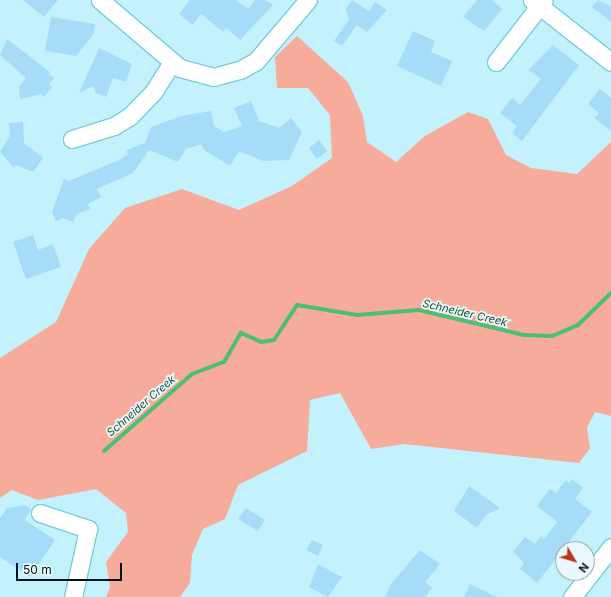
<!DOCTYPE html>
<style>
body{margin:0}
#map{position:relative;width:611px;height:597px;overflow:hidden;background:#c3f2fd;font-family:Inter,sans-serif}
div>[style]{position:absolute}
.green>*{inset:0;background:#f6ab9b}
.stream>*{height:4px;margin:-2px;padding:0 2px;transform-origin:2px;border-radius:2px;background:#4bbf74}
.building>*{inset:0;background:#a7dcf8}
.roads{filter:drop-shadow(1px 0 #7accdd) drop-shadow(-1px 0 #7accdd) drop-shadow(0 1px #7accdd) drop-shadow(0 -1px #7accdd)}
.minor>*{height:17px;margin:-8.5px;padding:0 8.5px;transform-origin:8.5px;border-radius:8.5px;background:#fff}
span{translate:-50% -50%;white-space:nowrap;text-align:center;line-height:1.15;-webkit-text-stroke:3.5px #eaf9fd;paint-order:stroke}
.water-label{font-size:11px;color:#1d4b2d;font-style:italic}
.north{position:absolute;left:555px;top:541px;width:40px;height:40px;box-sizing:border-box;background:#eaf9fd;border:1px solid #8c9da1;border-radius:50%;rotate:128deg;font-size:11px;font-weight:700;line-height:16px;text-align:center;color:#001317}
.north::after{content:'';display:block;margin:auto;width:14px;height:18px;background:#bd3119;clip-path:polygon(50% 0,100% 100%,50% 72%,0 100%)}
.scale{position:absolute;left:16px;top:563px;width:106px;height:18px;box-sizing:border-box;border:2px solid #001317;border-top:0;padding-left:5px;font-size:12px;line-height:14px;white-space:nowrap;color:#001317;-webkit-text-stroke:3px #eaf9fd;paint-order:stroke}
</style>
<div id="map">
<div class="green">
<i style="clip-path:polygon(297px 36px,348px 82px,363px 116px,367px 142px,396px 162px,425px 136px,468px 112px,488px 119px,506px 155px,531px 168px,577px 174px,611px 142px,611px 416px,595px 412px,587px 428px,590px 448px,579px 463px,404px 444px,371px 449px,340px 393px,310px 400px,307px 451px,238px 485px,225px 519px,203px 529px,192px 555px,190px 583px,180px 597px,106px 597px,110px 587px,106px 562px,128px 532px,126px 513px,96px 489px,38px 500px,12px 490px,0 498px,0 358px,56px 322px,89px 249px,125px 208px,182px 189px,239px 210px,292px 186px,332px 158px,330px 115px,308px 88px,277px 88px,275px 57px)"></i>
</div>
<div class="stream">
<i style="left:104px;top:451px;width:117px;rotate:-41.2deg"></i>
<i style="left:192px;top:374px;width:34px;rotate:-21deg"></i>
<i style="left:224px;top:362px;width:34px;rotate:-60deg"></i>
<i style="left:241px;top:333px;width:22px;rotate:24deg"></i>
<i style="left:261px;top:342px;width:13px;rotate:-9deg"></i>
<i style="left:274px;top:340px;width:42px;rotate:-56.7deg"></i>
<i style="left:297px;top:305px;width:61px;rotate:9.5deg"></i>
<i style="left:357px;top:315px;width:62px;rotate:-4.6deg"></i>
<i style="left:419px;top:310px;width:108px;rotate:13.4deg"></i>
<i style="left:524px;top:335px;width:28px;rotate:2deg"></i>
<i style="left:552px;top:336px;width:28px;rotate:-23deg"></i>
<i style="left:578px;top:325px;width:46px;rotate:-44.1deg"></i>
</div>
<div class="building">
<i style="clip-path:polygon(23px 0,58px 0,44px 17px)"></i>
<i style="clip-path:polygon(190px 0,236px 0,248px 9px,255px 0,266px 0,273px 5px,240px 40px,226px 28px,223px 32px,201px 14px,193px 25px,179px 14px)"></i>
<i style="clip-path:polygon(352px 0,369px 11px,375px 2px,387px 10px,367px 32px,357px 25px,342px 46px,334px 41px,349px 19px,346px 9px)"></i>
<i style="clip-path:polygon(477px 0,492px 0,502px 9px,484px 31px,463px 17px)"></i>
<i style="clip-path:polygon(598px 0,611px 6px,611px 22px,592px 7px)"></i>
<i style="clip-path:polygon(51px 17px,95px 24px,93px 35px,76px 56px,45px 51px)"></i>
<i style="clip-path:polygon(413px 31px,435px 41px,431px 52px,452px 61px,441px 86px,397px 66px)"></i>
<i style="clip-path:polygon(7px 39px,50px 72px,48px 74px,54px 78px,49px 85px,52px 87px,44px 97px,41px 94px,20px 99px,19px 87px,26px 78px,0 55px)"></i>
<i style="clip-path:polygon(553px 45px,579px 65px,522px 141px,512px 133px,517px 126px,500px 113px,512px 98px,520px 105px,541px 79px,528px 70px)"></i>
<i style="clip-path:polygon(99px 48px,132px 64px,126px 82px,113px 78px,106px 97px,96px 93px,93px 86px,79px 93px)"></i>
<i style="clip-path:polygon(600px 89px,611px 98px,611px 131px,594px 118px,599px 113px,588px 104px)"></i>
<i style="clip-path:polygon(251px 101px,259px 121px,279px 128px,291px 118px,302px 132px,289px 160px,263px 161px,239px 151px,230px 166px,204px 150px,201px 144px,186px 149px,178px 162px,149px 150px,133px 173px,97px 189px,101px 197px,88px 204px,90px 209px,77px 214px,73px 222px,63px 218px,56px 221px,52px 212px,64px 179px,69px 181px,121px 159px,128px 154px,126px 150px,145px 143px,151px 127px,181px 116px,211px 111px,214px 126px,224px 132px,242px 126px,234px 108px)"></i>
<i style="clip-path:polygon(23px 122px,24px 143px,43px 158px,33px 172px,16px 165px,14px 168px,0 152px,10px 136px,9px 123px)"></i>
<i style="clip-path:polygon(319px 140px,327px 151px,317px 159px,309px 148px)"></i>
<i style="clip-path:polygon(33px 235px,38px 250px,53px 244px,61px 267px,26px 279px,13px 242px)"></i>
<i style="clip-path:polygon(572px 479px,583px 488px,575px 499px,592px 512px,537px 583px,520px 569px,524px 563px,513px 551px,525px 537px,535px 544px,541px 536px,544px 539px,557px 522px,537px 506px,550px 489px,556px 493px,566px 480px,569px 483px)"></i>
<i style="clip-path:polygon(469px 486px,500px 508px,486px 515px,477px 528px,454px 511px)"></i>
<i style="clip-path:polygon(25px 505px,31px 509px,25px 520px,55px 540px,30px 577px,0 557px,0 518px,7px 508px)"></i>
<i style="clip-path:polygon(246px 508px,265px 520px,258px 531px,238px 519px)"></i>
<i style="clip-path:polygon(312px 540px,323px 545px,318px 556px,306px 550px)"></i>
<i style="clip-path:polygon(420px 550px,440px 564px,425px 582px,432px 588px,425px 597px,385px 597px,391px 584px)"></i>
<i style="clip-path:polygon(318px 564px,342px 577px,328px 597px,309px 587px)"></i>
<i style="clip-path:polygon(470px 584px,497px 597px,464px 597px)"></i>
</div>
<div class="roads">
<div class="minor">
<i style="left:100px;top:0;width:105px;rotate:40.4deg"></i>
<i style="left:180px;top:68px;width:34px;rotate:15deg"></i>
<i style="left:213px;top:77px;width:28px;rotate:-15deg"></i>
<i style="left:240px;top:70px;width:18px;rotate:-29deg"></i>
<i style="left:256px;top:61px;width:80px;rotate:-49.6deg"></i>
<i style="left:532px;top:0;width:100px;rotate:38.1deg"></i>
<i style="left:496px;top:62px;width:78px;rotate:-52.3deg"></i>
<i style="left:72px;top:139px;width:44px;rotate:-17.2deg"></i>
<i style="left:114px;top:126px;width:19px;rotate:-32deg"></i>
<i style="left:130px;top:116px;width:35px;rotate:-46deg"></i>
<i style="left:154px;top:91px;width:34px;rotate:-58deg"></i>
<i style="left:40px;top:513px;width:51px;rotate:18.4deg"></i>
<i style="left:88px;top:529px;width:70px;rotate:102.4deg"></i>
<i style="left:572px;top:597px;width:63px;rotate:-52deg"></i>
</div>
</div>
<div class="water-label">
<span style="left:465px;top:313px;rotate:13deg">Schneider Creek</span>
<span style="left:141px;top:406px;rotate:-41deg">Schneider Creek</span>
</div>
<div class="north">N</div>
<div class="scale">50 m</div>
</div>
